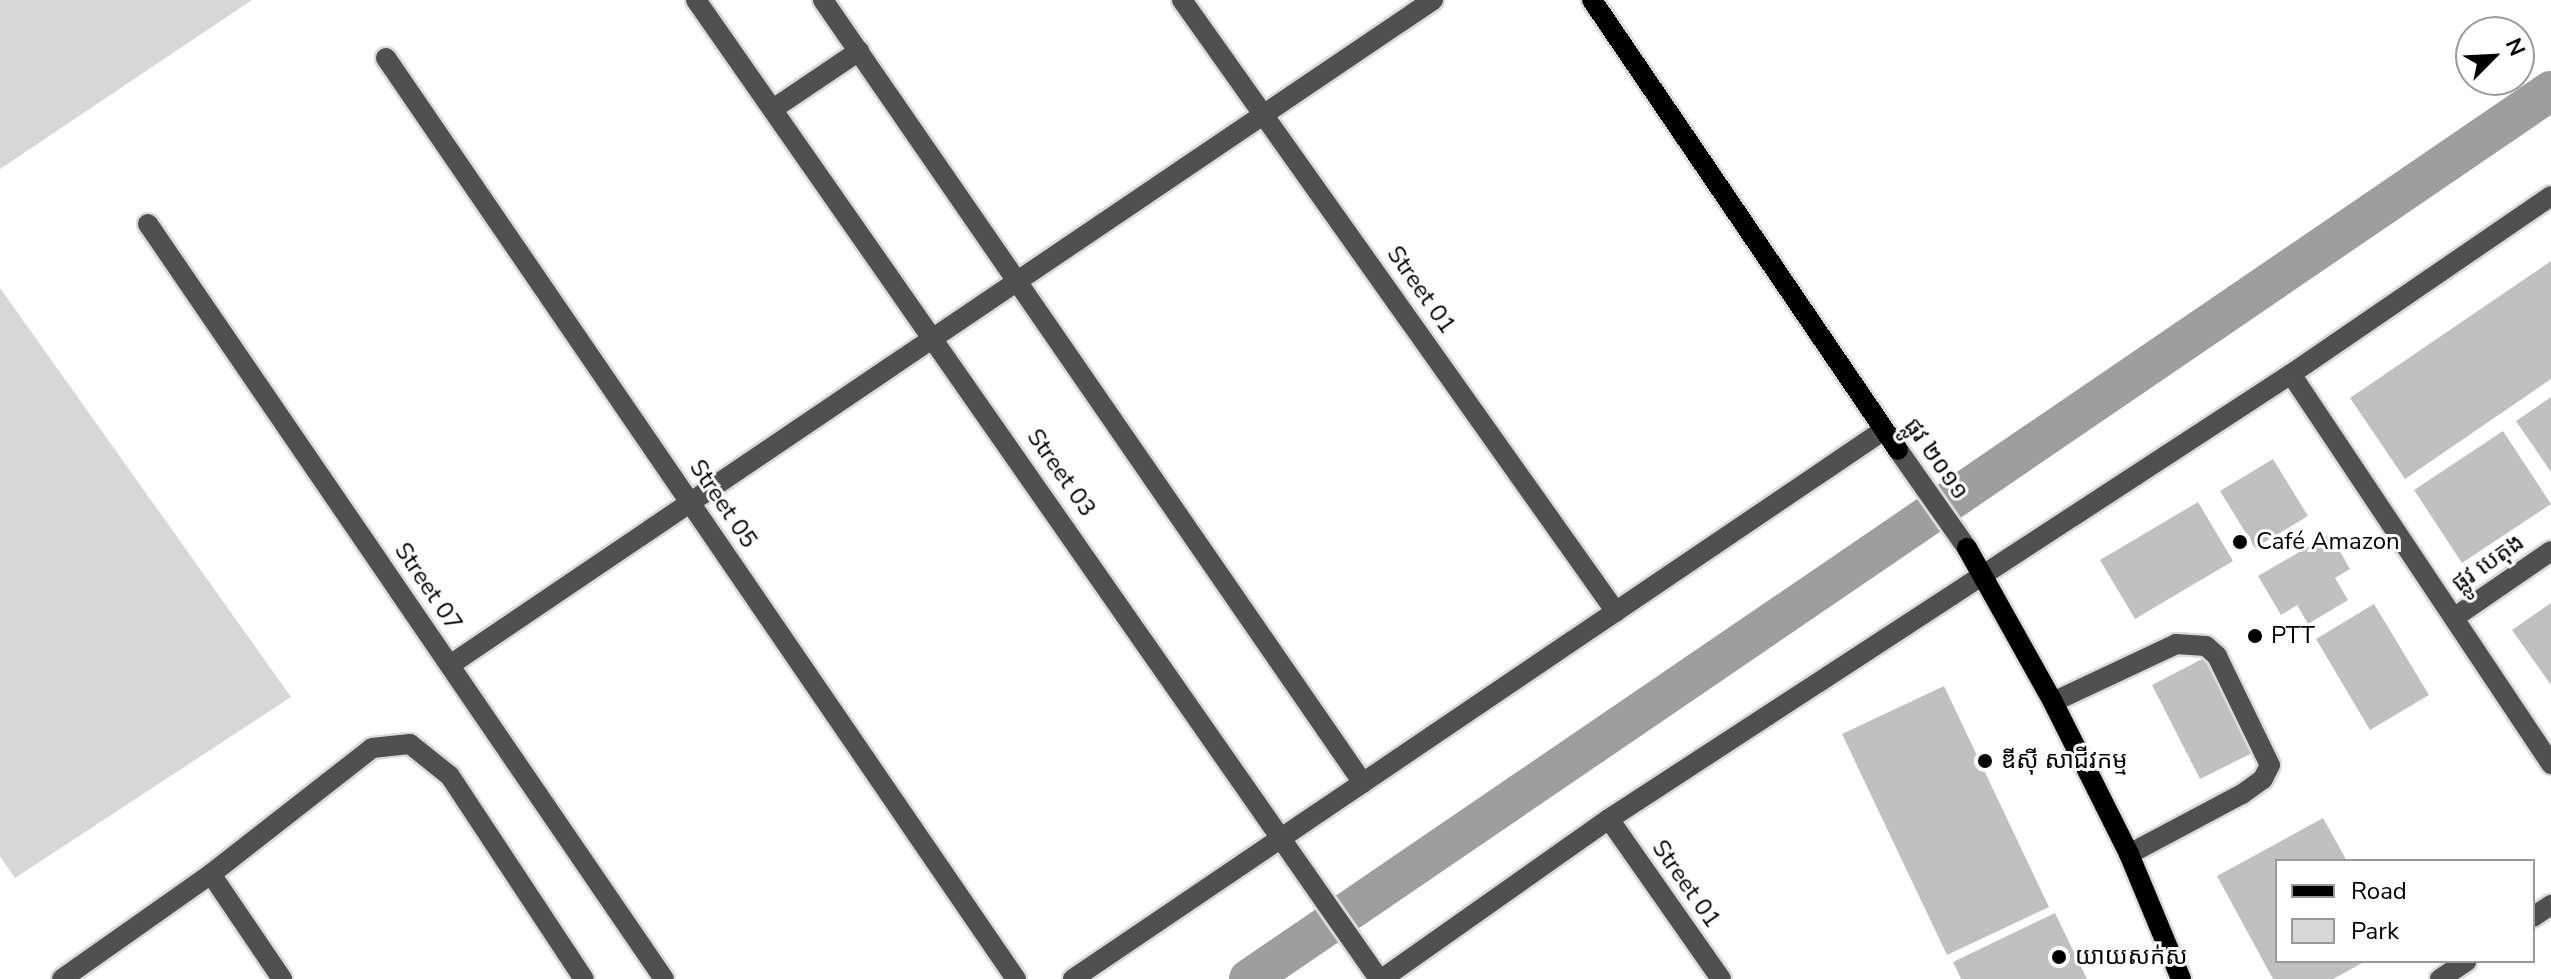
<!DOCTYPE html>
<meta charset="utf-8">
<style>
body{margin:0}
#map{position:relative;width:2551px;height:979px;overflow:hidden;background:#fff;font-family:"Nunito Sans","Noto Sans Khmer",sans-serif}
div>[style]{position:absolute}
.green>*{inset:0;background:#d7d7d7}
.canal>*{height:40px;margin:-20px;padding:0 20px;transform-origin:20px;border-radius:20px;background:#9e9e9e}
.building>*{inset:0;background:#c0c0c0}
.roads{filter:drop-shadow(2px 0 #dbdbdb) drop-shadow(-2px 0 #dbdbdb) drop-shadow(0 2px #dbdbdb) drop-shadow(0 -2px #dbdbdb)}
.minor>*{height:20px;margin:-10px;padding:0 10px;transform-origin:10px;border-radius:10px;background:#505050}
.major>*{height:20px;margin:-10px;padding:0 10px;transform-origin:10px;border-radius:10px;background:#000}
.dots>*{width:22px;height:22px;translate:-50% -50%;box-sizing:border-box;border:4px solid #fff;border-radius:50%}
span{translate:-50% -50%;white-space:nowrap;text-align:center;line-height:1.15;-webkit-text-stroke:6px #fff;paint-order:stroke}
.street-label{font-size:24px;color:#000}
.poi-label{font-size:24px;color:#000}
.left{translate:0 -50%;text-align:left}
.legend{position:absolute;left:2275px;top:859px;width:260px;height:104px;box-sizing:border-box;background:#fff;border:2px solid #999;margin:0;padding:10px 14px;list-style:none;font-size:24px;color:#000}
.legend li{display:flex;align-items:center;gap:16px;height:40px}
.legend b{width:40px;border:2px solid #999}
.north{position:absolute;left:2455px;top:16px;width:80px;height:80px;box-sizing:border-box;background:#fff;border:2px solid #999;border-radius:50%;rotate:66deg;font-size:22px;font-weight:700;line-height:32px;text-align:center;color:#000}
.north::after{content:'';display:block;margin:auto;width:28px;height:36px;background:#000;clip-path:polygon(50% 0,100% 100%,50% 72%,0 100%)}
</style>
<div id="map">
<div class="green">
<i style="clip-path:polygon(0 0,252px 0,0 169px)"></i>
<i style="clip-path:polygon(0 288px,291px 697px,15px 878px,0 856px)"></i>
</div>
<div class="canal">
<i style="left:1249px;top:979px;width:1576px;rotate:-34.3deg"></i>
</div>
<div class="building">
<i style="clip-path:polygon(2551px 261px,2551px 379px,2405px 479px,2350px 398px)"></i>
<i style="clip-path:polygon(2551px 397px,2551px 472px,2516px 421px)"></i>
<i style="clip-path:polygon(2503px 431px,2551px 504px,2462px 563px,2414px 490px)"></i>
<i style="clip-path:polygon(2273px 459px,2308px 516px,2255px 548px,2220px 491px)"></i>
<i style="clip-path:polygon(2198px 502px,2233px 561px,2135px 619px,2100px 560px)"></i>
<i style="clip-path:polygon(2330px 534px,2350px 569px,2335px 578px,2348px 600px,2308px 624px,2297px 605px,2281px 615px,2258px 576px)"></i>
<i style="clip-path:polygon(2551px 603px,2551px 685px,2512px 630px)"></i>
<i style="clip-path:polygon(2374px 604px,2429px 695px,2370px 730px,2316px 639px)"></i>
<i style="clip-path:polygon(2204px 658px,2252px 753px,2200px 779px,2152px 685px)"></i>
<i style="clip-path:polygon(1944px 686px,2049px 907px,1947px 955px,1842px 734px)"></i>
<i style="clip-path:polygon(2323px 818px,2347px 861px,2277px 861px,2277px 961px,2366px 961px,2333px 979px,2273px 979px,2217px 876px)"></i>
<i style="clip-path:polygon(2055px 913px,2087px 979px,1961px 979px,1953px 962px)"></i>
</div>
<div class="roads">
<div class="minor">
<i style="left:696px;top:0;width:1194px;rotate:55.1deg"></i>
<i style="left:823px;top:0;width:951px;rotate:55.41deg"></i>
<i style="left:1182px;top:0;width:750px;rotate:54.66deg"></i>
<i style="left:386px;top:58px;width:1116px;rotate:55.63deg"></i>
<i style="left:773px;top:109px;width:104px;rotate:-34deg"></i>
<i style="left:148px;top:224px;width:914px;rotate:55.65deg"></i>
<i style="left:2291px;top:374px;width:469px;rotate:56.3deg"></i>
<i style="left:1898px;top:450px;width:120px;rotate:54.9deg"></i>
<i style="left:2455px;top:617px;width:116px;rotate:-34.5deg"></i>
<i style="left:450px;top:665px;width:1187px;rotate:-34.08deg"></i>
<i style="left:2053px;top:702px;width:136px;rotate:-25.2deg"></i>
<i style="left:2176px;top:644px;width:30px;rotate:4deg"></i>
<i style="left:2206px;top:646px;width:15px;rotate:42deg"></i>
<i style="left:2217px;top:656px;width:121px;rotate:64.1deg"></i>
<i style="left:2270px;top:765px;width:16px;rotate:117deg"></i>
<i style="left:2263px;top:779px;width:26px;rotate:144deg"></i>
<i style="left:2242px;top:794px;width:128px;rotate:152deg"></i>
<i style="left:1609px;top:819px;width:195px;rotate:55deg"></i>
<i style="left:211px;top:874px;width:127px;rotate:55.9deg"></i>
<i style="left:2533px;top:917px;width:22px;rotate:-34deg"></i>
<i style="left:62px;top:979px;width:182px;rotate:-35.2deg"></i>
<i style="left:211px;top:874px;width:204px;rotate:-38deg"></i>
<i style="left:372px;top:748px;width:38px;rotate:-6deg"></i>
<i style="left:410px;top:744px;width:51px;rotate:38.7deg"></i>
<i style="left:450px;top:776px;width:243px;rotate:56.6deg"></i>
<i style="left:1073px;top:979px;width:979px;rotate:-34.1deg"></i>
<i style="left:1382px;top:979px;width:278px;rotate:-35.2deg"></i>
<i style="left:1609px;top:819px;width:814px;rotate:-33.12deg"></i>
<i style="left:2291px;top:374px;width:315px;rotate:-34.4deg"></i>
<i style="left:2440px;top:979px;width:32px;rotate:-34deg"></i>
</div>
<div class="major">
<i style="left:1592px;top:0;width:544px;rotate:55.78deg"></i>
<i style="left:1967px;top:548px;width:176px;rotate:60.8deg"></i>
<i style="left:2053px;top:702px;width:170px;rotate:63.4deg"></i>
<i style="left:2129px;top:854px;width:135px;rotate:67.4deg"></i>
</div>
</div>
<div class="dots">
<i style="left:2240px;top:542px;background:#000"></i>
<i style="left:2255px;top:636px;background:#000"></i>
<i style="left:1985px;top:761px;background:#000"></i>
<i style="left:2059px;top:957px;background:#000"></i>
</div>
<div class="street-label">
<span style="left:1421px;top:290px;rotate:55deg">Street 01</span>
<span style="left:1936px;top:459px;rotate:55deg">ផ្លូវ ២០១១</span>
<span style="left:1061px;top:473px;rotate:55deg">Street 03</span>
<span style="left:723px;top:504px;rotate:56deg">Street 05</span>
<span style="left:2488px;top:563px;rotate:-35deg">ផ្លូវ បេតុង</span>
<span style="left:428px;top:587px;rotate:56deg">Street 07</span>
<span style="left:1686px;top:884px;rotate:55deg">Street 01</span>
</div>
<div class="poi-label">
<span class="left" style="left:2256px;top:542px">Café Amazon</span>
<span class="left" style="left:2271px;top:636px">PTT</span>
<span class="left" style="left:2001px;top:761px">ឌីស៊ី សាជីវកម្ម</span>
<span class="left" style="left:2075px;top:957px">យាយសក់ស</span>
</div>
<ul class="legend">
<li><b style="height:10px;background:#000"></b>Road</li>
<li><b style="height:22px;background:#d7d7d7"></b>Park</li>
</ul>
<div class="north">N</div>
</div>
